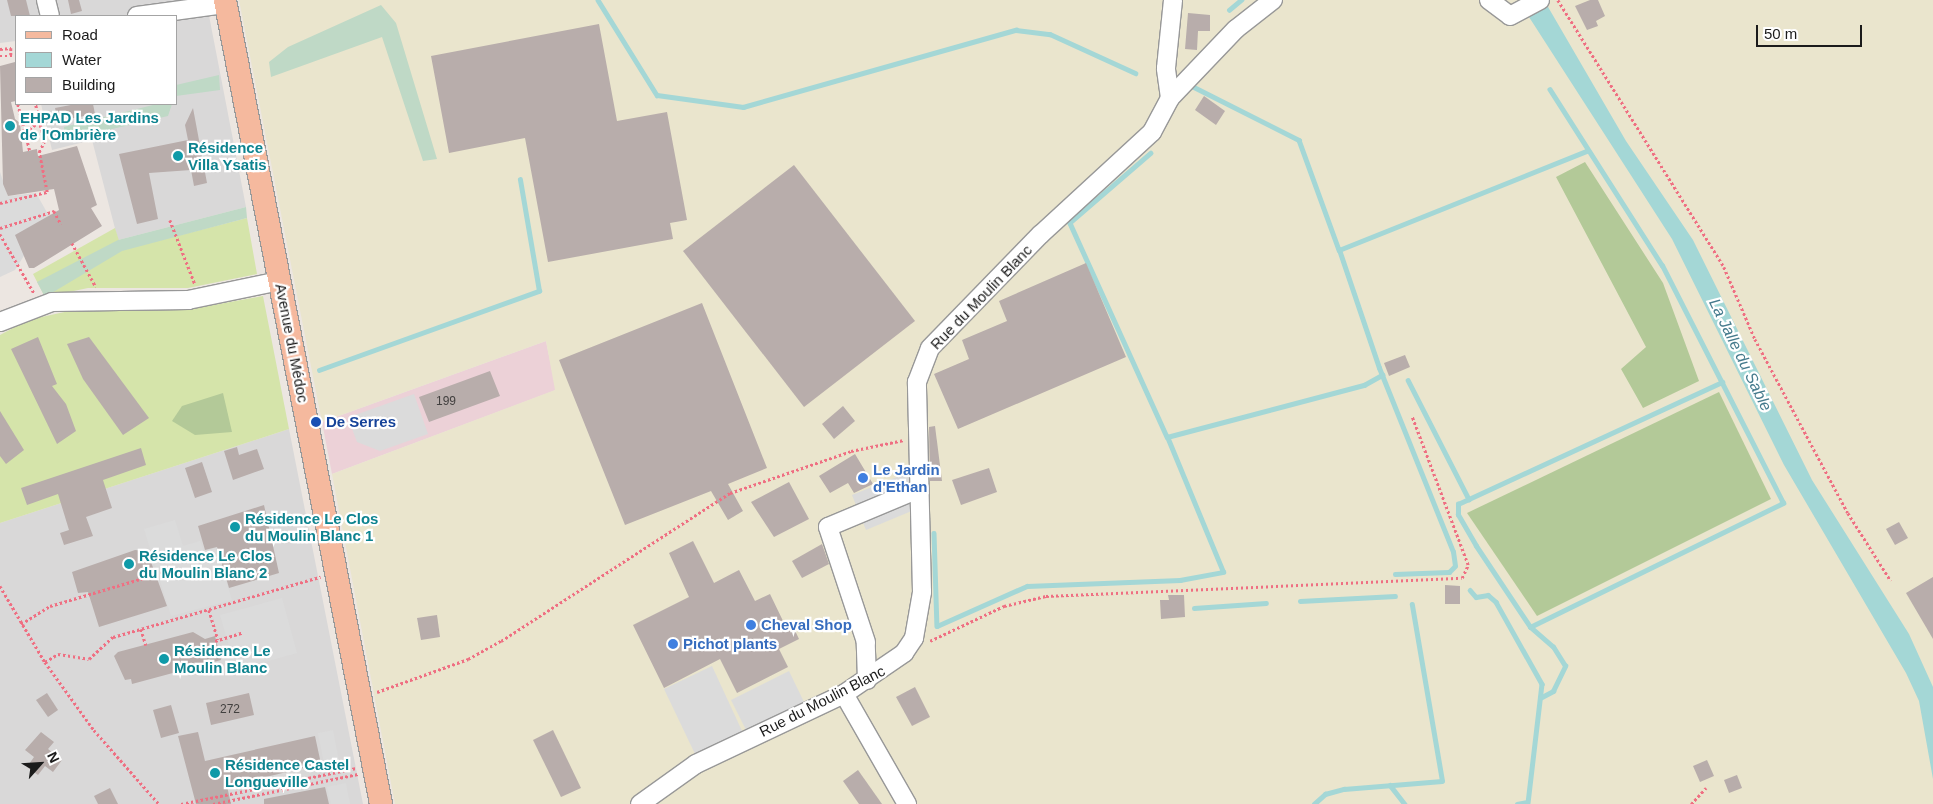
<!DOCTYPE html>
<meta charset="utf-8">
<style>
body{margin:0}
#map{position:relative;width:1933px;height:804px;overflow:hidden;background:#ece6e1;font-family:Helvetica,sans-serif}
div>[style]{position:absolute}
.residential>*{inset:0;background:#d9d8d8}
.commercial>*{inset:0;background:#ecd1d7}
.farmland>*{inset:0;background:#eae5cd}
.grass>*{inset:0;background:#d5e4aa}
.forest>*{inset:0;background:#b3c998}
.wetland>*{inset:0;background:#bfd9c6}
.parking>*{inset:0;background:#dbdbdb}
.water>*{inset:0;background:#a4d7d6}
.stream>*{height:4.5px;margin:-2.25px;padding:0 2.25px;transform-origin:2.25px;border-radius:2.25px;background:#a4d7d6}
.building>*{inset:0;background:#b8adab}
.path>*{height:2.5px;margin-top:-1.25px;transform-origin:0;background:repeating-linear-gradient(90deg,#ef6f82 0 2.5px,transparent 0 5px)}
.roads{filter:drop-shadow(1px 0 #989898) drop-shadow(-1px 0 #989898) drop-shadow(0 1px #989898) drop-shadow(0 -1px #989898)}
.minor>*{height:18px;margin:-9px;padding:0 9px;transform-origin:9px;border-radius:9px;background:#fff}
.major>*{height:22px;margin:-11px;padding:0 11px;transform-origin:11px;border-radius:11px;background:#f5b99e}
.dots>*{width:14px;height:14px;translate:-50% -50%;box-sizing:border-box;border:2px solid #fff;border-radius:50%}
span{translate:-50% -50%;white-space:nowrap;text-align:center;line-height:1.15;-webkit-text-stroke:4.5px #fff;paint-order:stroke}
.number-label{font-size:12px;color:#42403f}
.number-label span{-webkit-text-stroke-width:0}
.culture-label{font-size:15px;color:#0d838f;font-weight:700}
.left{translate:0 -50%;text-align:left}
.street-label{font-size:15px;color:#1b1b1b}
.transit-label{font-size:15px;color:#164399;font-weight:700}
.shop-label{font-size:15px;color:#366cbe;font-weight:700}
.water-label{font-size:16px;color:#467b8d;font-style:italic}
.legend{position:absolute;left:15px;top:15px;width:162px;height:90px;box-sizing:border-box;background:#fff;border:1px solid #a4a4a4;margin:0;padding:6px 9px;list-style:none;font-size:15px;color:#1b1b1b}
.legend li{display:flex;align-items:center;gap:10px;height:25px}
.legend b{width:25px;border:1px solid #a4a4a4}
.north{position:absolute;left:15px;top:739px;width:50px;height:50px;-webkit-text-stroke:4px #fff;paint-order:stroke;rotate:64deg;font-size:14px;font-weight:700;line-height:20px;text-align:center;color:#1b1b1b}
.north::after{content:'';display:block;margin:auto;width:18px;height:22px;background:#1b1b1b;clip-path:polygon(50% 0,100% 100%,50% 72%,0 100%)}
.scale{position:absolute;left:1756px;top:25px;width:106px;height:22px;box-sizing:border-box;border:2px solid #1b1b1b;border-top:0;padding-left:6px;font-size:15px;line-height:18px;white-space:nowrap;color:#1b1b1b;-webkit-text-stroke:4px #fff;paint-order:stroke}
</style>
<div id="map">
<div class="residential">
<i style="clip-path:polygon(0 0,206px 0,246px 207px,118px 240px,92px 140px,52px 150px,41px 104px,176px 104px,176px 16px,16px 16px,16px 41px,0 43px)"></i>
<i style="clip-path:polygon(289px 429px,363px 804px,0 804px,0 523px)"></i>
</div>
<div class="commercial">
<i style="clip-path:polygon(546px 341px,556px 390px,332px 474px,322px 422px)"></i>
</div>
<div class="farmland">
<i style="clip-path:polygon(239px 0,1933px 0,1933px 804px,395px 804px,332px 474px,555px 390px,546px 341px,322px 422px)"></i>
</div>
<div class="grass">
<i style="clip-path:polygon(247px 218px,257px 274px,188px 288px,88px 288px,45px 297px,33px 274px,115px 228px,122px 250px)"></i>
<i style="clip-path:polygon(263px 296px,289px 429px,0 523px,0 335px,28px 320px,78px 309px,197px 308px)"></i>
</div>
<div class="forest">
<i style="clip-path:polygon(1585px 162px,1663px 283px,1699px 381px,1643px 408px,1621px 369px,1646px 347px,1556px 177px)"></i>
<i style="clip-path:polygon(1719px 392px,1771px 499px,1537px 616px,1467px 513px)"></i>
<i style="clip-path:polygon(223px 393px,232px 432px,195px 435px,172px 421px,182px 406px)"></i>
</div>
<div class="wetland">
<i style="clip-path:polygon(381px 5px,396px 23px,437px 159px,423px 161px,382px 37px,271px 77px,269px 62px,288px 47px)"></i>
<i style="clip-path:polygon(219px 75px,220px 90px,176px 96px,176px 85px)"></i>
<i style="clip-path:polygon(157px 104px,172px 104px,168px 116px,65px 140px,64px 127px)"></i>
<i style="clip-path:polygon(246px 207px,247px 218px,122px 251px,45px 297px,37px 282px,118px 240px)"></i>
</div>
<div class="parking">
<i style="clip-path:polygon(0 172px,8px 196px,36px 193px,49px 216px,15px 270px,0 277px)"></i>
<i style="clip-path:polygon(414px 394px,428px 434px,380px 451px,357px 442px,351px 426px,355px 415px)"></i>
<i style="clip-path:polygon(912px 471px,914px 510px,866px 530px,852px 495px)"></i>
<i style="clip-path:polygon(175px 520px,183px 546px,200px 541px,204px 552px,216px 548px,232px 600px,171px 616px,144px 529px)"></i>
<i style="clip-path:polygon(282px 598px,297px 653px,236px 670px,220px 615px)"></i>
<i style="clip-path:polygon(712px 666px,743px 733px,696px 756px,664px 689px)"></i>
<i style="clip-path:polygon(789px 671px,804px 702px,746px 730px,731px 700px)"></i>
<i style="clip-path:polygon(333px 730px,340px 766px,325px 769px,318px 733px)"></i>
<i style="clip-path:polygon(346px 783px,350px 804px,331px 804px,327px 787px)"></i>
</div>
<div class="water">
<i style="clip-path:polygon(1518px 0,1544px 0,1626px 141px,1693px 240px,1812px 480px,1909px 634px,1933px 687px,1933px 779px,1919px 701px,1906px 673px,1784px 465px,1672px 239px)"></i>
</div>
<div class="stream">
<i style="left:598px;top:0;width:112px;rotate:58.2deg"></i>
<i style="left:657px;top:95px;width:87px;rotate:7.9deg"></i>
<i style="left:743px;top:107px;width:284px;rotate:-15.8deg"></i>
<i style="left:1016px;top:30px;width:34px;rotate:7deg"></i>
<i style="left:1050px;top:34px;width:94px;rotate:24.6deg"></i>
<i style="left:1229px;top:10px;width:16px;rotate:-40deg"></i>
<i style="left:1192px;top:86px;width:120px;rotate:26.8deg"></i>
<i style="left:1299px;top:140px;width:117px;rotate:70deg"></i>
<i style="left:1151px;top:153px;width:107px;rotate:139.2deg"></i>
<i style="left:1070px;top:223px;width:235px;rotate:65.6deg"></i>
<i style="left:319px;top:370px;width:234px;rotate:-19.8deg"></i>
<i style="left:539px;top:291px;width:113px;rotate:-99.7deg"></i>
<i style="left:1408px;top:380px;width:134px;rotate:62.9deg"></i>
<i style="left:934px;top:533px;width:93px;rotate:88.2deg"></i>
<i style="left:937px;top:626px;width:98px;rotate:-24deg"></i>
<i style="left:1027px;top:586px;width:153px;rotate:-2.2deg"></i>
<i style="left:1180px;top:580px;width:44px;rotate:-10.5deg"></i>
<i style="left:1223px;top:572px;width:146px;rotate:-112.5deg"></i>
<i style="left:1167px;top:437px;width:204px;rotate:-14.8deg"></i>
<i style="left:1364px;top:385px;width:21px;rotate:-29deg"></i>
<i style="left:1395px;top:574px;width:54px;rotate:-2.1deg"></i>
<i style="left:1449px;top:572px;width:8px;rotate:-45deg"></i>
<i style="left:1455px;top:566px;width:14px;rotate:-98deg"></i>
<i style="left:1453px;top:552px;width:198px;rotate:-111.9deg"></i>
<i style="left:1379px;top:368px;width:125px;rotate:-108.7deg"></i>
<i style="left:1339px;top:250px;width:267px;rotate:-21.8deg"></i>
<i style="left:1470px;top:590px;width:9px;rotate:49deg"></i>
<i style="left:1476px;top:597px;width:12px;rotate:-9deg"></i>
<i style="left:1488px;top:595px;width:11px;rotate:41deg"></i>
<i style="left:1496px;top:602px;width:94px;rotate:60.7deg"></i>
<i style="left:1542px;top:684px;width:121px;rotate:96.7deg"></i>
<i style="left:1300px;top:601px;width:95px;rotate:-3deg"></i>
<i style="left:1194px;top:608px;width:72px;rotate:-4deg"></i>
<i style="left:1530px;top:627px;width:282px;rotate:-26.1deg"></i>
<i style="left:1783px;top:503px;width:266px;rotate:-117deg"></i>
<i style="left:1662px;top:266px;width:209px;rotate:-122.5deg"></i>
<i style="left:1540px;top:698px;width:15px;rotate:-28deg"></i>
<i style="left:1553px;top:691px;width:28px;rotate:-64deg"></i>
<i style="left:1565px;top:666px;width:22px;rotate:-122deg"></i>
<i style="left:1553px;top:647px;width:30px;rotate:-139deg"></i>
<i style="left:1530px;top:627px;width:97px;rotate:-123.7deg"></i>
<i style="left:1476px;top:546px;width:36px;rotate:-120deg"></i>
<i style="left:1458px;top:515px;width:11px;rotate:-90deg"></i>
<i style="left:1458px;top:504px;width:291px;rotate:-24.8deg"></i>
<i style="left:1390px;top:785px;width:24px;rotate:52deg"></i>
<i style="left:1314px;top:804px;width:15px;rotate:-42deg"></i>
<i style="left:1325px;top:794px;width:20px;rotate:-15deg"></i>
<i style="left:1344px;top:789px;width:98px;rotate:-4.7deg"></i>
<i style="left:1442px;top:781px;width:179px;rotate:-99.7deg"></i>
<i style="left:1517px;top:804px;width:10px;rotate:-11deg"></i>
</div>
<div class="building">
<i style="clip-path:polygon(7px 0,26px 0,30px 16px,11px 16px)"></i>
<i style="clip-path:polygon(68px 0,79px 0,82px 11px,71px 14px)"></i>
<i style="clip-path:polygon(1590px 0,1598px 0,1605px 16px,1596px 21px,1598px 26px,1587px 30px,1575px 6px)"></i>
<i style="clip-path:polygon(1188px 13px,1210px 15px,1210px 31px,1198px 31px,1197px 50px,1185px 49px)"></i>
<i style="clip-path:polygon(599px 24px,617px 121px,667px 112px,687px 220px,670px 223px,673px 239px,548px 262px,525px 138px,449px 153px,431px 56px)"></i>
<i style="clip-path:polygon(15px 62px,16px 101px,11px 102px,15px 119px,20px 123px,23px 152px,37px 149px,38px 156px,77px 146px,97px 205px,91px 208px,102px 226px,34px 268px,29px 268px,15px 235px,59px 210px,54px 189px,8px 196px,3px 184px,0 66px)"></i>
<i style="clip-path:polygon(1204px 96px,1225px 111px,1216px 125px,1195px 110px)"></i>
<i style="clip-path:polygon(76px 104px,93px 104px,95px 114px,58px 121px,55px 108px)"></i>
<i style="clip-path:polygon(193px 108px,207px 183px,194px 186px,191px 170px,149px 173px,158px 219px,137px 224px,119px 154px,188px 140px,185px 125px)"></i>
<i style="clip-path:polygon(794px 165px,915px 321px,804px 407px,683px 251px)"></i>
<i style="clip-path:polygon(1086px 263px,1126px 357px,958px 429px,934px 374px,969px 359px,962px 340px,1007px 321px,999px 301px)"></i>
<i style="clip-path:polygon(702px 303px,767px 468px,728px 484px,743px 511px,728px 520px,711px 491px,625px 525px,559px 360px)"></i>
<i style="clip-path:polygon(38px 337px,57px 384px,52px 386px,66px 404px,76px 431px,57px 444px,11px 349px)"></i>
<i style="clip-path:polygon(89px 337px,149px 418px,123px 435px,83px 379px,67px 344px)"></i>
<i style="clip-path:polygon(1405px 355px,1410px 367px,1389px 376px,1384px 363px)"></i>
<i style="clip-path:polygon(490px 371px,500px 396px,429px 422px,419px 397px)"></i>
<i style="clip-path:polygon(843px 406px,855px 421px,834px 439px,822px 424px)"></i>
<i style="clip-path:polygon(0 411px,24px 450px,6px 464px,0 456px)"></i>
<i style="clip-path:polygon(935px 426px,942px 481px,930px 481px,929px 427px)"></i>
<i style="clip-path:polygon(237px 447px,239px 455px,257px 449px,264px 469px,233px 480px,224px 451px)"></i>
<i style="clip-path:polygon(141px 448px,146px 465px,103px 480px,112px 508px,86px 517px,93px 536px,64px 545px,60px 533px,69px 530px,58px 494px,27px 505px,21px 488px)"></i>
<i style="clip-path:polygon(855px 454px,873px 484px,854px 493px,848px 483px,830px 493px,819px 476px)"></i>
<i style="clip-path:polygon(202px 462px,212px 492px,195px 498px,185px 468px)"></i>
<i style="clip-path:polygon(989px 468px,997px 492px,961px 505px,952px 480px)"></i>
<i style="clip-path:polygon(789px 482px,809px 519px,774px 537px,751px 502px)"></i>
<i style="clip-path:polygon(264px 505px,279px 573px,229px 588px,217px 547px,205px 550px,198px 526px)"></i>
<i style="clip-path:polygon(1899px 522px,1908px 538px,1895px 545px,1886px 529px)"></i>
<i style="clip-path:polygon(693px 541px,714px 583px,739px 570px,755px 601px,770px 594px,784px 623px,790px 620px,799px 639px,779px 649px,788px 667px,737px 693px,720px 659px,664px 688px,633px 625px,689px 597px,669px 553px)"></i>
<i style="clip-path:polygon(822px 544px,829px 564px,802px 578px,792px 561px)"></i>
<i style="clip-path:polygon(135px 550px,147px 551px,167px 606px,99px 627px,88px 592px,78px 593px,72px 572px)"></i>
<i style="clip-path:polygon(1933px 577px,1933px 639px,1906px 593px)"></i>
<i style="clip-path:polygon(1445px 585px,1460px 586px,1460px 604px,1445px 604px)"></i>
<i style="clip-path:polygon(1168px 595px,1184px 595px,1185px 617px,1161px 619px,1160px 600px,1169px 600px)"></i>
<i style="clip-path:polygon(437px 615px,440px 637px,421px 640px,417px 618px)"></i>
<i style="clip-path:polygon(193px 632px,205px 639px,215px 636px,221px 660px,132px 684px,131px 679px,125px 680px,114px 656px,118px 652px)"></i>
<i style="clip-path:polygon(915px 687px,930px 717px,912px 726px,896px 697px)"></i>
<i style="clip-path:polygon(47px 693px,58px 710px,48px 717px,36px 700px)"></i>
<i style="clip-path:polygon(249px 693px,254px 715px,211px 725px,206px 703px)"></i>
<i style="clip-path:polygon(171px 705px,179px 733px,161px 738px,153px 710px)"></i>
<i style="clip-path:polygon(553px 730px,581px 788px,561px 797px,533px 740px)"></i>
<i style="clip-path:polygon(41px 732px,54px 742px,48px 749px,62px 760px,53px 772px,45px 766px,38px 775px,27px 767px,34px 757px,25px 750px)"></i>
<i style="clip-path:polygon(198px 732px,205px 761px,315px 736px,321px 764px,227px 786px,231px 804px,196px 804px,178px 736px)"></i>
<i style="clip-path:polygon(1707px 760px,1714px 776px,1700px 782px,1693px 766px)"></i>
<i style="clip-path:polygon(858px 770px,882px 804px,859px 804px,843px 781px)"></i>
<i style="clip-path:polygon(1737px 775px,1742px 788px,1729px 793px,1724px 780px)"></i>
<i style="clip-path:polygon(325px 787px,329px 804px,264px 804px,264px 799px)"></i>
<i style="clip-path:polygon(110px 788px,118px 804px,98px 804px,94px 796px)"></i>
</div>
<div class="path">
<i style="left:1558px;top:0;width:314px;rotate:58.1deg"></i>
<i style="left:1724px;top:267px;width:78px;rotate:66.7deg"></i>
<i style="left:1755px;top:339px;width:197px;rotate:61.9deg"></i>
<i style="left:1848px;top:513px;width:80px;rotate:57.7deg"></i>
<i style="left:0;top:49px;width:11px;rotate:-5deg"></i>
<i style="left:11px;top:48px;width:7px;rotate:90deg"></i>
<i style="left:0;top:56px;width:16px"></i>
<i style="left:18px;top:104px;width:49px;rotate:75.7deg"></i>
<i style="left:25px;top:132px;width:17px;rotate:-36deg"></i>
<i style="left:0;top:203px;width:48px;rotate:-13.2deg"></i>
<i style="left:47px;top:192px;width:41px;rotate:-101.3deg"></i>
<i style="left:39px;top:152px;width:11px;rotate:-63deg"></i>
<i style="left:44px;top:142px;width:39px;rotate:-103deg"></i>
<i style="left:170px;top:220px;width:69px;rotate:68.7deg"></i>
<i style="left:0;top:228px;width:57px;rotate:-17.5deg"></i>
<i style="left:54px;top:211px;width:15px;rotate:62deg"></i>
<i style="left:0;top:234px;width:68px;rotate:60deg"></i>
<i style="left:72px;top:243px;width:50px;rotate:61.4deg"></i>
<i style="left:0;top:586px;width:88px;rotate:59.4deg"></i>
<i style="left:45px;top:662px;width:84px;rotate:54.2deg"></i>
<i style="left:94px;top:730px;width:98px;rotate:48.7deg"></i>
<i style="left:209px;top:610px;width:31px;rotate:73deg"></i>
<i style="left:21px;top:624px;width:34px;rotate:-32deg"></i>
<i style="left:50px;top:606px;width:128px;rotate:-16.7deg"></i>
<i style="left:141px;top:629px;width:17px;rotate:73deg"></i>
<i style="left:215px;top:641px;width:28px;rotate:-17deg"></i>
<i style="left:930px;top:641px;width:82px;rotate:-25.3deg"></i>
<i style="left:1004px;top:606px;width:43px;rotate:-13.4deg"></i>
<i style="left:1046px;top:596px;width:416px;rotate:-2.5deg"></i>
<i style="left:1462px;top:578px;width:14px;rotate:-65deg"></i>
<i style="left:1468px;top:565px;width:158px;rotate:-110.7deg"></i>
<i style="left:45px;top:662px;width:15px;rotate:-32deg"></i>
<i style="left:58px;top:654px;width:31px;rotate:9deg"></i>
<i style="left:89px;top:659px;width:33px;rotate:-43deg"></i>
<i style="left:113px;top:637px;width:216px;rotate:-16.2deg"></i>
<i style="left:377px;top:692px;width:97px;rotate:-19.9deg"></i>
<i style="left:468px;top:659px;width:38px;rotate:-29deg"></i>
<i style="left:501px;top:641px;width:273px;rotate:-32.9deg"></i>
<i style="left:730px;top:493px;width:128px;rotate:-19.1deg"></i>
<i style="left:851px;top:451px;width:54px;rotate:-11.7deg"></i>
<i style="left:181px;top:804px;width:179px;rotate:-11.6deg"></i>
<i style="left:213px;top:804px;width:148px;rotate:-11.7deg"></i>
<i style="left:1691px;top:804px;width:22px;rotate:-47deg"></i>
</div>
<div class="roads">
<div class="minor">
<i style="left:46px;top:0;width:16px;rotate:76deg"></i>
<i style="left:1489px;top:0;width:26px;rotate:37deg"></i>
<i style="left:1510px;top:16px;width:34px;rotate:-28deg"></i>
<i style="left:137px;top:16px;width:90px;rotate:-7.7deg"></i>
<i style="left:1170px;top:98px;width:30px;rotate:-98deg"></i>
<i style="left:1166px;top:68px;width:68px;rotate:-84.1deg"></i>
<i style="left:0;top:322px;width:56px;rotate:-21deg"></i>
<i style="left:52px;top:302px;width:136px;rotate:-0.8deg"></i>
<i style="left:188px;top:300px;width:94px;rotate:-11.7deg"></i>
<i style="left:867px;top:680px;width:38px;rotate:-92deg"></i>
<i style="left:866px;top:642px;width:121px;rotate:-108.3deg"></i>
<i style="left:828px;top:527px;width:99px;rotate:-22.7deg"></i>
<i style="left:844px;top:694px;width:127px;rotate:60.2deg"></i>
<i style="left:640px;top:804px;width:69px;rotate:-35.5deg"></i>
<i style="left:696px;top:764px;width:164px;rotate:-25.3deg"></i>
<i style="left:844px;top:694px;width:73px;rotate:-34.3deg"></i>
<i style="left:904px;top:653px;width:18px;rotate:-56deg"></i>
<i style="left:914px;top:638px;width:47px;rotate:-80.1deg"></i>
<i style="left:922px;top:592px;width:210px;rotate:-91.4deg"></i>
<i style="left:917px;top:382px;width:36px;rotate:-69deg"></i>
<i style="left:930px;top:348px;width:158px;rotate:-45.8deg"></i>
<i style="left:1040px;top:235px;width:152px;rotate:-42.6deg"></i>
<i style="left:1152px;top:132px;width:38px;rotate:-62deg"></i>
<i style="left:1170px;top:98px;width:95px;rotate:-46.3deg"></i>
<i style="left:1236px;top:29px;width:47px;rotate:-38.1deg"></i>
</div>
<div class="major">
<i style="left:225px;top:0;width:819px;rotate:79.02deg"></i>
</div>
</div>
<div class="dots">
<i style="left:10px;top:126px;background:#0f9aa8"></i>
<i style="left:178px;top:156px;background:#0f9aa8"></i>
<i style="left:316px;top:422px;background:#1a4fb4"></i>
<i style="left:863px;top:478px;background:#3f7fe0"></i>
<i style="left:235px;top:527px;background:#0f9aa8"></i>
<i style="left:129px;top:564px;background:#0f9aa8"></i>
<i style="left:751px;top:625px;background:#3f7fe0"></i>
<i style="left:673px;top:644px;background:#3f7fe0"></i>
<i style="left:164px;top:659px;background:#0f9aa8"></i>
<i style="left:215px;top:773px;background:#0f9aa8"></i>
</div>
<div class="number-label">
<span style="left:446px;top:402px">199</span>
<span style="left:230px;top:710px">272</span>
</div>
<div class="culture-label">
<span class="left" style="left:20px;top:126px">EHPAD Les Jardins<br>de l'Ombrière</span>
<span class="left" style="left:188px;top:156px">Résidence<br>Villa Ysatis</span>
<span class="left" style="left:245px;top:527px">Résidence Le Clos<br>du Moulin Blanc 1</span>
<span class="left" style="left:139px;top:564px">Résidence Le Clos<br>du Moulin Blanc 2</span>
<span class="left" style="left:174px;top:659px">Résidence Le<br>Moulin Blanc</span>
<span class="left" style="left:225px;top:773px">Résidence Castel<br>Longueville</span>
</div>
<div class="street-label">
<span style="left:981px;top:297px;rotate:-46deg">Rue du Moulin Blanc</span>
<span style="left:292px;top:343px;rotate:79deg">Avenue du Médoc</span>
<span style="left:822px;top:701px;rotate:-27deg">Rue du Moulin Blanc</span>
</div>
<div class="transit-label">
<span class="left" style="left:326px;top:422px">De Serres</span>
</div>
<div class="shop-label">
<span class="left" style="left:873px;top:478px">Le Jardin<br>d'Ethan</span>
<span class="left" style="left:761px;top:625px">Cheval Shop</span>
<span class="left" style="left:683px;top:644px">Pichot plants</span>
</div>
<div class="water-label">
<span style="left:1740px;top:355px;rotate:64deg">La Jalle du Sable</span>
</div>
<ul class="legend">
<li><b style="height:6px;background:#f5b99e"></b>Road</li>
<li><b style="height:14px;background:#a4d7d6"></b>Water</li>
<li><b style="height:14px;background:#b8adab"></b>Building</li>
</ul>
<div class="north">N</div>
<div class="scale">50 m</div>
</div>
